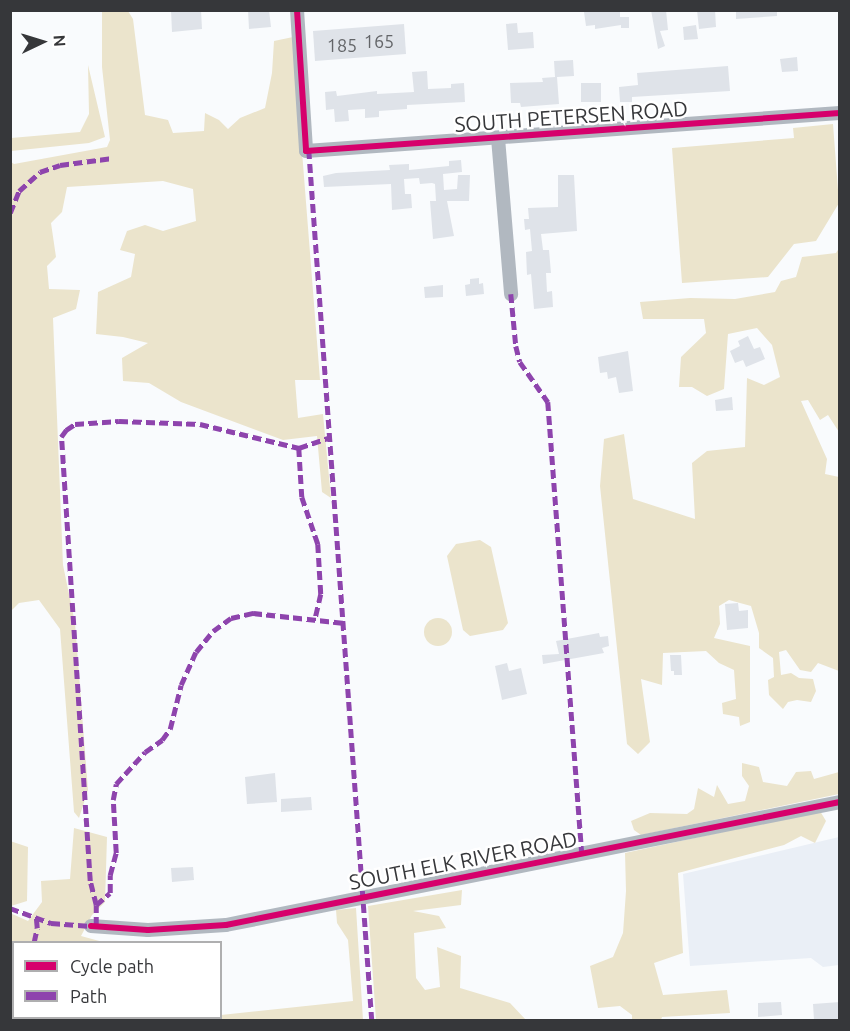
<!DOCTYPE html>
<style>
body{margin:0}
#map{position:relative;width:850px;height:1031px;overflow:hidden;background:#f9fbfd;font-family:Ubuntu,sans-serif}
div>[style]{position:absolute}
.built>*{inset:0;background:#eaeff6}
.green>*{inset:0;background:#ebe4cc}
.round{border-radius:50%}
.building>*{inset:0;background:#dfe3e9}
.minor>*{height:14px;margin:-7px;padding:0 7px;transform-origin:7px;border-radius:7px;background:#b1b8c0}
.quiet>*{height:4.5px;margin-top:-2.25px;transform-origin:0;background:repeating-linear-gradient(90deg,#8e44ad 0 9px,transparent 0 13.5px)}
.cycleway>*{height:6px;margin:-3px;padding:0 3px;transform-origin:3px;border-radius:3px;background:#d6006c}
span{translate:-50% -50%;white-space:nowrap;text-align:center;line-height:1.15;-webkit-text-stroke:5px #fff;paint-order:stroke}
.number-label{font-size:18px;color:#636568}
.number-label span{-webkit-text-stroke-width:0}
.street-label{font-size:21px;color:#36373a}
.frame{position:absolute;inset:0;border:12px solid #36373a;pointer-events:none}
.legend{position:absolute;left:12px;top:941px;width:210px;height:78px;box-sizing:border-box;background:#fff;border:2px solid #afafb0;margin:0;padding:8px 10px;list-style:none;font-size:18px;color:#36373a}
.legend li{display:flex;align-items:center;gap:12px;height:30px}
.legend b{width:30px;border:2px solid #afafb0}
.north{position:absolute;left:12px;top:12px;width:60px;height:60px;-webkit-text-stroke:4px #fff;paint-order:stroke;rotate:86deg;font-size:16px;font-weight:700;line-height:24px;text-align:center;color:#36373a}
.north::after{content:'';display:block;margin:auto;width:21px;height:27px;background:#36373a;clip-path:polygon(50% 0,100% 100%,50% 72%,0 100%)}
</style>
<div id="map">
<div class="built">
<i style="clip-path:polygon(839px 837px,839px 965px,823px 967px,811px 958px,690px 966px,683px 874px)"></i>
</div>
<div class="green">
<i style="clip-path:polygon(102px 11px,128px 11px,133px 19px,145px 115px,168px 120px,173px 133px,204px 131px,205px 113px,219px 120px,228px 129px,240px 118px,265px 108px,272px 73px,274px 41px,293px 37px,320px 380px,295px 380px,298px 418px,323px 414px,331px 498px,322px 492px,317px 436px,283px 440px,181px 402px,149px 383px,123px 381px,122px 358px,148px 343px,123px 337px,96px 334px,98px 292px,131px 277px,135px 254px,120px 250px,127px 231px,145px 225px,163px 231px,196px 221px,193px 189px,163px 181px,67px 187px,62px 212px,51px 223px,56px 257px,47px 266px,49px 289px,80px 290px,76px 309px,53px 318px,63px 565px,75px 623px,88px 790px,79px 818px,74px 812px,60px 629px,39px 600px,19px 603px,11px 611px,11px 162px,14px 164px,107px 147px,110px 140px,102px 67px)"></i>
<i style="clip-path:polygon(88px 65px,105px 137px,89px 143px,11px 151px,11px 138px,80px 132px,89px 114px)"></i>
<i style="clip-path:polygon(833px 124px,839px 203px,816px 241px,794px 244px,768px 277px,682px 283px,672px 148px,794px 138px,793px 128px)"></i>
<i style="clip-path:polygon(839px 248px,839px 432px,828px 415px,820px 420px,808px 400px,801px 401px,827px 459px,825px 474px,839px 477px,839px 671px,818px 663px,811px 672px,800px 670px,786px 650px,779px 652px,781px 675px,791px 673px,799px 678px,813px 679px,816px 691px,811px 702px,797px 700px,788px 702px,783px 709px,769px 695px,768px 680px,774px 677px,773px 658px,759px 648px,759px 633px,751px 606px,729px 600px,719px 606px,720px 624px,714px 638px,750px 646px,750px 722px,740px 726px,739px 717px,723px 714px,722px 703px,736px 699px,734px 670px,719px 663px,706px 651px,663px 653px,662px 685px,641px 679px,650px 742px,638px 754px,627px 744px,600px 486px,604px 439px,624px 434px,633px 499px,695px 519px,692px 463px,707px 451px,745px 447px,747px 378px,764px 385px,780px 377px,772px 345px,757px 328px,728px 334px,724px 389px,707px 396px,692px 387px,679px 387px,681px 357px,706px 333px,704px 319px,643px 319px,640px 302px,690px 298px,735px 299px,775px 292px,781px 281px,796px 277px,802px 257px,836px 253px)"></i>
<i style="clip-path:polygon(480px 540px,491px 547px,508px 623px,503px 630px,470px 636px,463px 630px,447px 556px,456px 544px)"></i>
<i class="round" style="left:424px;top:618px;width:28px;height:28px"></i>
<i style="clip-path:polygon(742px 763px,759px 767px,763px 782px,787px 786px,796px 772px,811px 771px,814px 779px,839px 772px,839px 794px,641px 835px,634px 830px,631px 821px,650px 813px,687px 814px,694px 809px,698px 788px,714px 797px,717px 785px,728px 804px,745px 801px,749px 786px,742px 776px)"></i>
<i style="clip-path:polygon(820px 811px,826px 821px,815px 843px,801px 836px,784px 845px,678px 873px,683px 953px,654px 963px,663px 995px,727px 990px,730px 1013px,662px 1017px,661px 1020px,632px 1020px,632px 1015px,620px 1006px,598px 1008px,590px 966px,613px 957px,623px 933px,626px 891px,625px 853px)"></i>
<i style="clip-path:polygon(74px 828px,107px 837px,105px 902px,92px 915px,81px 936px,103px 942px,14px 942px,13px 985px,11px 986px,10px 913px,28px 921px,42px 902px,41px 881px,70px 879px)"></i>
<i style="clip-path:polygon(10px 841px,28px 847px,27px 901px,11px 906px)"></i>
<i style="clip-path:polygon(462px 890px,461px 905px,413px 911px,439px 916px,446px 928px,414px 933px,416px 978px,425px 990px,440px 987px,437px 947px,461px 956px,460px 988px,510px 1003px,526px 1020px,376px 1020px,368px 906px)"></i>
<i style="clip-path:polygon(356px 908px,363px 1020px,192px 1020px,220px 1018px,221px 1015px,353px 1001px,348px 940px,337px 923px,336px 910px)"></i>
</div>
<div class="building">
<i style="clip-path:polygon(171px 10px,201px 10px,202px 29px,172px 32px)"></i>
<i style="clip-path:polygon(248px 10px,269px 10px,271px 27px,249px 29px)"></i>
<i style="clip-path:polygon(620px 10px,620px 17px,629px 17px,629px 28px,621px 28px,621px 25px,595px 29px,595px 25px,586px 26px,584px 12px)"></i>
<i style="clip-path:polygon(651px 10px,666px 10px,668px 30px,660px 31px,665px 46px,658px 49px)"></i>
<i style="clip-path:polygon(697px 10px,715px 10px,716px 27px,699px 29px)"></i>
<i style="clip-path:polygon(736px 10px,777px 10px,777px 16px,736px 19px)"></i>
<i style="clip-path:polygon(517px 23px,518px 33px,533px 32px,534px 48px,508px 50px,506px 24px)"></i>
<i style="clip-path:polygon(404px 24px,406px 54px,315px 61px,313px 31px)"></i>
<i style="clip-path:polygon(696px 25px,698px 39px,684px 40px,683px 27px)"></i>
<i style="clip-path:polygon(797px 57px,798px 71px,782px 72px,780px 59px)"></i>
<i style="clip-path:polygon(573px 60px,574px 76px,557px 77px,559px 104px,521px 107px,520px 103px,511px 103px,510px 83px,543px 82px,542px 78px,555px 77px,554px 61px)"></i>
<i style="clip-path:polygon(728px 66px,730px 91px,632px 97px,632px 102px,620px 102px,619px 87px,638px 85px,637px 73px)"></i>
<i style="clip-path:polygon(427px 71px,428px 89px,451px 88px,451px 84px,464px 83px,465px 102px,407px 105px,407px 109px,379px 111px,379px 117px,365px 118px,365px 109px,348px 110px,349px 121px,335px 122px,334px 109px,326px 110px,325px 92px,336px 91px,337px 96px,377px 91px,377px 94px,414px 92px,412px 72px)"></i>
<i style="clip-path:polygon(581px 83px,601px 83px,601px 102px,581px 102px)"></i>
<i style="clip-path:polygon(461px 160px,462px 172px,443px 174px,444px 190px,457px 189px,458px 175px,470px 175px,469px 201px,447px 201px,454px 236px,433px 239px,430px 201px,436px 201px,435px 184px,432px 183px,420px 184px,419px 178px,404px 179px,405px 194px,411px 194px,412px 208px,392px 210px,391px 184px,324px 187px,323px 176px,336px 173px,390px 170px,389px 165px,409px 164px,409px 170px,449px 166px,449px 161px)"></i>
<i style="clip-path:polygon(558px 175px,574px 175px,577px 231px,541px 234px,543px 250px,549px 250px,551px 273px,546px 273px,547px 292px,552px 291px,553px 307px,534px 309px,531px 274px,527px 275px,526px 252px,532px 251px,530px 229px,525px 230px,524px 219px,529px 219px,528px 208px,558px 207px)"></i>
<i style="clip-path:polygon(479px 278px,479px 284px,483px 283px,484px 294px,466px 296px,465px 285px,470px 284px,470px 279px)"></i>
<i style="clip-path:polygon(443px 285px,443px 297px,425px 298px,424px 287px)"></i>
<i style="clip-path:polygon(748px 336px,754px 349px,760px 347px,765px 359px,746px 367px,743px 360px,735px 363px,730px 351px,740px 346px,738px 341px)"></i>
<i style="clip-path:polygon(628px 351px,633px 391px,619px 393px,616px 377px,608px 379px,607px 372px,600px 373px,598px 357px)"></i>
<i style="clip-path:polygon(732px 397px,733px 410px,716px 411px,715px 400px)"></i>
<i style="clip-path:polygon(738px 603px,739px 611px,748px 610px,748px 628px,727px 630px,725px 604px)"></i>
<i style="clip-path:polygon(599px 633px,600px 637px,608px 636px,609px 646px,602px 648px,604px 653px,543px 664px,542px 655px,559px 654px,556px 641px)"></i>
<i style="clip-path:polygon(670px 655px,681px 655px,682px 675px,674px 675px,674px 671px,671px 671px)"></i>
<i style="clip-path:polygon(507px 663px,509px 671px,521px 668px,527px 694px,502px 700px,495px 666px)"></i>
<i style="clip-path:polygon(275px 773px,277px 802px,247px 804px,245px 777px)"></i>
<i style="clip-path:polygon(311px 797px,312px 810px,281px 812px,281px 799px)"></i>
<i style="clip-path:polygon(193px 867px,194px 880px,172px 882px,171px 868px)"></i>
<i style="clip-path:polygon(781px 1002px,782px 1015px,758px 1017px,758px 1003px)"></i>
<i style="clip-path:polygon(840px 1002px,840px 1020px,814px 1020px,813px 1004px)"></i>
</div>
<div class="minor">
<i style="left:297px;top:10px;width:141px;rotate:86.3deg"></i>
<i style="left:306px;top:151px;width:535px;rotate:-4.07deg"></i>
<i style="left:498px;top:138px;width:157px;rotate:85.2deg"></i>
<i style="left:91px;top:926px;width:57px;rotate:4deg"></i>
<i style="left:148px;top:930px;width:78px;rotate:-3.7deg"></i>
<i style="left:226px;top:925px;width:626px;rotate:-11.33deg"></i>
</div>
<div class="quiet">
<i style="left:309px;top:150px;width:872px;rotate:85.86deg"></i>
<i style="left:10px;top:213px;width:24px;rotate:-68deg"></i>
<i style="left:19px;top:191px;width:28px;rotate:-42deg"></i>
<i style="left:40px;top:172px;width:21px;rotate:-19deg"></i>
<i style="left:60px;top:165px;width:53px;rotate:-7.5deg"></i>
<i style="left:511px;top:294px;width:52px;rotate:84.5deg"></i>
<i style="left:516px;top:346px;width:16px;rotate:76deg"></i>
<i style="left:520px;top:362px;width:49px;rotate:55deg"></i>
<i style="left:548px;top:402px;width:452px;rotate:85.7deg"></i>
<i style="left:299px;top:448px;width:49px;rotate:86.5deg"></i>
<i style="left:302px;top:497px;width:50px;rotate:71.2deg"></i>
<i style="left:318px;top:544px;width:50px;rotate:86.6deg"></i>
<i style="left:321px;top:594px;width:27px;rotate:103deg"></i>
<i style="left:96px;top:905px;width:18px;rotate:-41deg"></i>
<i style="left:110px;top:893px;width:18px;rotate:-90deg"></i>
<i style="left:110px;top:875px;width:23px;rotate:-75deg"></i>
<i style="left:116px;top:853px;width:53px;rotate:-93.2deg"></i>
<i style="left:113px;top:800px;width:16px;rotate:-79deg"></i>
<i style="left:116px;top:784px;width:43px;rotate:-47.8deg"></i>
<i style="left:145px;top:752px;width:21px;rotate:-35deg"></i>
<i style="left:162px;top:740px;width:14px;rotate:-54deg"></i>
<i style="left:170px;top:729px;width:45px;rotate:-76deg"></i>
<i style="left:181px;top:685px;width:36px;rotate:-66deg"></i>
<i style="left:196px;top:652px;width:27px;rotate:-51deg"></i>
<i style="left:213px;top:631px;width:22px;rotate:-36deg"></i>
<i style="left:231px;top:618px;width:23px;rotate:-13deg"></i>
<i style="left:253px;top:613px;width:92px;rotate:6.3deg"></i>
<i style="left:10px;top:908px;width:44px;rotate:20.1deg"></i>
<i style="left:51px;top:923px;width:40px;rotate:4.3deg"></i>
<i style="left:96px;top:926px;width:21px;rotate:-90deg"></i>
<i style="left:96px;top:905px;width:25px;rotate:-104deg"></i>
<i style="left:90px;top:881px;width:445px;rotate:-93.7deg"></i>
<i style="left:61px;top:437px;width:9px;rotate:-54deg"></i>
<i style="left:66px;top:430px;width:11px;rotate:-34deg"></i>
<i style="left:75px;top:424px;width:44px;rotate:-3.9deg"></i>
<i style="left:119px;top:421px;width:81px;rotate:2.1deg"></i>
<i style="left:200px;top:424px;width:102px;rotate:13.6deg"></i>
<i style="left:299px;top:448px;width:34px;rotate:-19deg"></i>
<i style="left:34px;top:942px;width:14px;rotate:-78deg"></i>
<i style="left:37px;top:928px;width:11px;rotate:-95deg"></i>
</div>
<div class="cycleway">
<i style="left:297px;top:10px;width:141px;rotate:86.3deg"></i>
<i style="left:306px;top:151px;width:535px;rotate:-4.07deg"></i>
<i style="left:91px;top:926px;width:57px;rotate:4deg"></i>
<i style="left:148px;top:930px;width:78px;rotate:-3.7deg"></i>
<i style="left:226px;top:925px;width:626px;rotate:-11.33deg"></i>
</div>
<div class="number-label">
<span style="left:379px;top:41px">165</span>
<span style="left:342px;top:45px">185</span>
</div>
<div class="street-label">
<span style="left:571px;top:116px;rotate:-4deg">SOUTH PETERSEN ROAD</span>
<span style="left:463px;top:860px;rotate:-11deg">SOUTH ELK RIVER ROAD</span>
</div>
<div class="frame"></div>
<ul class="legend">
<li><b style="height:8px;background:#d6006c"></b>Cycle path</li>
<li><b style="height:8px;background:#8e44ad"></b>Path</li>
</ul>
<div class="north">N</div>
</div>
